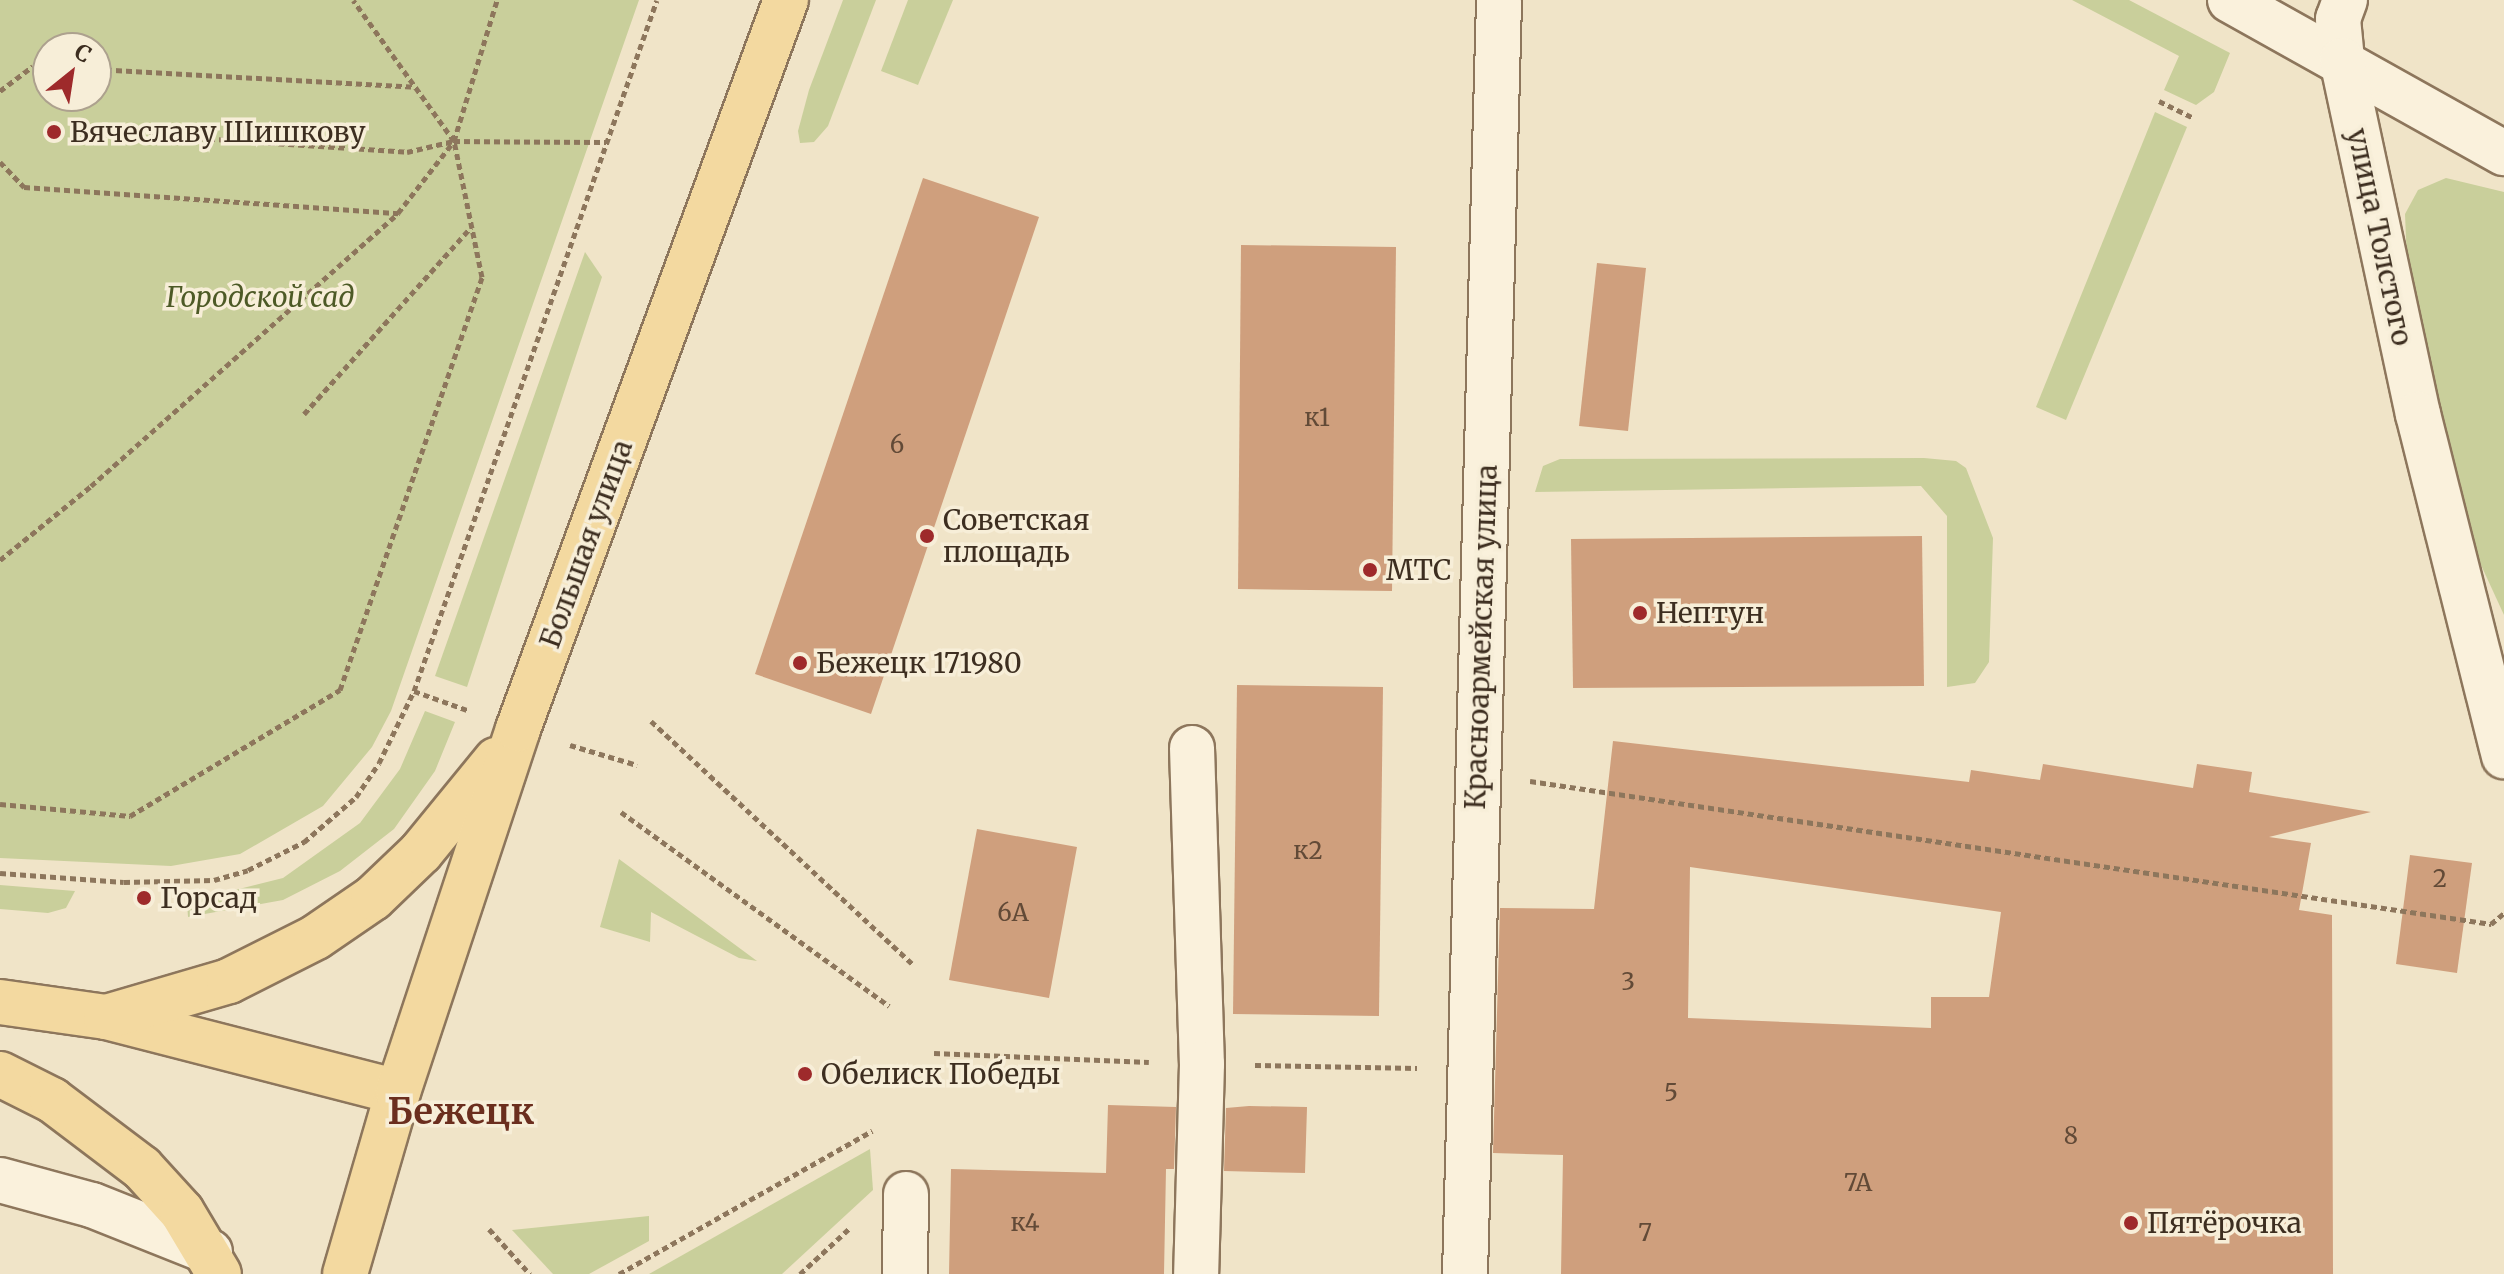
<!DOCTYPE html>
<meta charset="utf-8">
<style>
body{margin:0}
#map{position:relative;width:2504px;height:1274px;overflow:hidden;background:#f0e4c8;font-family:Merriweather,serif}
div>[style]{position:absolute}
.green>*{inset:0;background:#c9cf9b}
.building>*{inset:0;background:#cf9f7d}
.path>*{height:5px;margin-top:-2.5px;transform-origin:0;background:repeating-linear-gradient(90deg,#8d765c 0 6px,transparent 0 10px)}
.roads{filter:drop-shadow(2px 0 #8d765c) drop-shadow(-2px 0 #8d765c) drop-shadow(0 2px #8d765c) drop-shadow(0 -2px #8d765c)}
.minor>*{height:44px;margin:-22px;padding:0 22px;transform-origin:22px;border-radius:22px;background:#faf1dc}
.major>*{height:44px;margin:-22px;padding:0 22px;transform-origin:22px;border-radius:22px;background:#f3d9a0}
.dots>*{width:22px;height:22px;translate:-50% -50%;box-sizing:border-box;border:4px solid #f7eed8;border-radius:50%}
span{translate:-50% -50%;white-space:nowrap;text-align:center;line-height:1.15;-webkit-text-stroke:7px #f7eed8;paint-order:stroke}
.number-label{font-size:24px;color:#624a37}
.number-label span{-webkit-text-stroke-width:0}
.poi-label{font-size:28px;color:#3d2e20}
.left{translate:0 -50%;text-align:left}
.street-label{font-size:28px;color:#3d2e20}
.park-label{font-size:28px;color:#4d5a26;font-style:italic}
.district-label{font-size:36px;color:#6b2e1e;font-weight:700}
.north{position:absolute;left:32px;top:32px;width:80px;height:80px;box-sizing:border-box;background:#f7eed8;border:2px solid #ada18e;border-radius:50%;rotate:30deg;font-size:22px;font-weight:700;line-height:32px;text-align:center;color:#3d2e20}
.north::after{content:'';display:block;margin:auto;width:28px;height:36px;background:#9e2a2b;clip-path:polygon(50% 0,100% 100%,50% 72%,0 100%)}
</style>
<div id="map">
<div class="green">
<i style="clip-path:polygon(evenodd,0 0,639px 0,391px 711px,372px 747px,323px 806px,240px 854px,171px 866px,0 858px,0 0,48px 48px,96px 48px,96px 96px,48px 96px,48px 48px)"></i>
<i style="clip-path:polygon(843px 0,876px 0,828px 126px,814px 142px,800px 143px,798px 131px,809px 90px)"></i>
<i style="clip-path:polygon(908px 0,953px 0,918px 85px,881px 71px)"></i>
<i style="clip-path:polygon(2072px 0,2129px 0,2230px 53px,2214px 92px,2196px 105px,2164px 90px,2179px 56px)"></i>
<i style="clip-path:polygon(2155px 112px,2187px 127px,2066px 420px,2036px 407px)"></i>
<i style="clip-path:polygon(2446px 178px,2504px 192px,2504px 615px,2469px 539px,2409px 309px,2405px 214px,2418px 190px)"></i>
<i style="clip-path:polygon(585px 252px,602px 277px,467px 687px,435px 676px)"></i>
<i style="clip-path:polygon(1924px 458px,1956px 461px,1966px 468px,1993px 538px,1989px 662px,1975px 683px,1947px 687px,1947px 516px,1921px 486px,1535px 492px,1543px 466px,1560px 459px)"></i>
<i style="clip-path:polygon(425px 711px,455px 722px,435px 771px,394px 829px,340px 871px,283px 900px,188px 917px,187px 902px,283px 878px,360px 823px,400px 769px)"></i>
<i style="clip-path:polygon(619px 859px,757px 961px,739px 958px,651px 912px,650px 942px,600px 927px)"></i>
<i style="clip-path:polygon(0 885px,75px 891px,66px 908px,48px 913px,0 909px)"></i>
<i style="clip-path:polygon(870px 1149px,873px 1190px,782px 1274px,649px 1274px)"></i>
<i style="clip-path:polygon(649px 1216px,649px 1241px,589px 1274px,553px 1274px,512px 1230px)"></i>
</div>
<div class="building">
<i style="clip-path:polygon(923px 178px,1039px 217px,871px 714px,755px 674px)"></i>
<i style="clip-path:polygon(1241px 245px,1396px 247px,1392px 591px,1238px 589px)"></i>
<i style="clip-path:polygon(1597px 263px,1646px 268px,1628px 431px,1579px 426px)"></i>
<i style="clip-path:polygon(1922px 536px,1924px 686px,1573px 688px,1571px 539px)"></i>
<i style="clip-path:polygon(1237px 685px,1383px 687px,1379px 1016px,1233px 1014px)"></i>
<i style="clip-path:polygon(evenodd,1613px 741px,1969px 782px,1971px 770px,2040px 780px,2043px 764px,2193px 788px,2197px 764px,2252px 772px,2249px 792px,2371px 812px,2269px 837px,2311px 843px,2299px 910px,2332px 915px,2333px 1274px,1561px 1274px,1563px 1155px,1493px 1153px,1500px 908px,1594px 909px,1613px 741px,1690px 867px,2001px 912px,1989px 997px,1931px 997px,1931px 1028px,1688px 1018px,1690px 867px)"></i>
<i style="clip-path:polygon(977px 829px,1077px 847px,1049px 998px,949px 980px)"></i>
<i style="clip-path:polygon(2410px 855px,2472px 863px,2457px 973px,2396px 964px)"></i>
<i style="clip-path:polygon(1108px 1105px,1176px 1107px,1174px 1169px,1166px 1169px,1164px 1274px,949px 1274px,951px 1169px,1106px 1173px)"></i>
<i style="clip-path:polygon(1249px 1106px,1307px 1107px,1305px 1173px,1224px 1171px,1226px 1108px)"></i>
</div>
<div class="path">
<i style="left:96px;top:69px;width:319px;rotate:3.2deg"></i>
<i style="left:0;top:91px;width:41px;rotate:-37.1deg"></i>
<i style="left:33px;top:66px;width:15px;rotate:4deg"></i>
<i style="left:2159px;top:101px;width:37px;rotate:26deg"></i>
<i style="left:109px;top:132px;width:299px;rotate:3.8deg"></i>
<i style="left:407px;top:152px;width:48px;rotate:-13.2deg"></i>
<i style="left:454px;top:141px;width:152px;rotate:0.4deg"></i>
<i style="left:0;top:162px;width:35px;rotate:46deg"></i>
<i style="left:24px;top:187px;width:375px;rotate:4deg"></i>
<i style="left:304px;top:414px;width:251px;rotate:-48.2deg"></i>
<i style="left:0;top:560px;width:117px;rotate:-39.1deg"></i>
<i style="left:91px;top:486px;width:411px;rotate:-41.6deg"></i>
<i style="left:398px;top:213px;width:91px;rotate:-52.1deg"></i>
<i style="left:454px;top:141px;width:147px;rotate:-73deg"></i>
<i style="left:414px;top:691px;width:59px;rotate:19.7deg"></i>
<i style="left:651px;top:721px;width:359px;rotate:42.9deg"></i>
<i style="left:570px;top:745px;width:70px;rotate:16.6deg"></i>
<i style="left:1530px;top:781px;width:972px;rotate:8.46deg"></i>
<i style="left:2491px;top:924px;width:17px;rotate:-40deg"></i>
<i style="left:0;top:804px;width:131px;rotate:5.3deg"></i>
<i style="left:130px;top:816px;width:245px;rotate:-31deg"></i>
<i style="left:340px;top:690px;width:437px;rotate:-71deg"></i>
<i style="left:482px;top:277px;width:139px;rotate:-101.6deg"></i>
<i style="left:454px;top:141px;width:173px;rotate:-125.6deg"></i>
<i style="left:621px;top:812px;width:331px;rotate:35.9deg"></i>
<i style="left:0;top:873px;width:124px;rotate:4.2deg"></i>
<i style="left:124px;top:882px;width:90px;rotate:-1.3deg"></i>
<i style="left:214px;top:880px;width:35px;rotate:-16deg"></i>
<i style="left:248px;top:870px;width:63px;rotate:-26.6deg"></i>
<i style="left:304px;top:842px;width:69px;rotate:-40.9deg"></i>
<i style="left:356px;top:797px;width:41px;rotate:-55.9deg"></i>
<i style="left:379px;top:763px;width:80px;rotate:-64.1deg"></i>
<i style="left:414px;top:691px;width:732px;rotate:-70.63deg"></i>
<i style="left:934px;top:1053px;width:215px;rotate:2.4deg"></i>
<i style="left:1255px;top:1065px;width:162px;rotate:1.1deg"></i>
<i style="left:489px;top:1229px;width:61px;rotate:47.7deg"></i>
<i style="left:619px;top:1274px;width:291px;rotate:-29.5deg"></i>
<i style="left:800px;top:1274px;width:69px;rotate:-42.7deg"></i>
</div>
<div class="roads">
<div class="minor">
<i style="left:2230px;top:0;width:314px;rotate:29.2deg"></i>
<i style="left:2345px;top:0;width:20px;rotate:110deg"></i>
<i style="left:2338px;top:19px;width:41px;rotate:84.4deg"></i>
<i style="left:2342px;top:60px;width:362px;rotate:77.9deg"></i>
<i style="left:2418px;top:414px;width:353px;rotate:75.9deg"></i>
<i style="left:1192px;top:748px;width:316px;rotate:88.2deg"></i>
<i style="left:1202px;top:1064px;width:210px;rotate:91.6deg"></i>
<i style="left:0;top:1180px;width:95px;rotate:15.2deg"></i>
<i style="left:92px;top:1205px;width:127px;rotate:21.7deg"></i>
<i style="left:905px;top:1274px;width:80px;rotate:-89.3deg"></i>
<i style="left:1465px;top:1274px;width:1274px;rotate:-88.47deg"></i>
</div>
<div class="major">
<i style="left:0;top:1002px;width:107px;rotate:8.1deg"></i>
<i style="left:106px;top:1017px;width:301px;rotate:14.4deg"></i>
<i style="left:106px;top:1017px;width:128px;rotate:-16.3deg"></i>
<i style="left:229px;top:981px;width:97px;rotate:-26.8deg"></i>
<i style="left:316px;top:937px;width:69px;rotate:-34.4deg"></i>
<i style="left:373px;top:898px;width:66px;rotate:-43.8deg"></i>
<i style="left:421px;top:852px;width:119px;rotate:-50.8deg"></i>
<i style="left:0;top:1074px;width:58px;rotate:26.6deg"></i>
<i style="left:52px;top:1100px;width:113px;rotate:37.1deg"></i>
<i style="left:142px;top:1168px;width:59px;rotate:47.7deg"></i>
<i style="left:182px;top:1212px;width:72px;rotate:59.2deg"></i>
<i style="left:345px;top:1274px;width:190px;rotate:-73.8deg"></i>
<i style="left:398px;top:1092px;width:382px;rotate:-71.7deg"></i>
<i style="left:518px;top:729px;width:777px;rotate:-69.82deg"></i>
</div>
</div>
<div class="dots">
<i style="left:54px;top:132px;background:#9e2a2b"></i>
<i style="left:927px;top:536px;background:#9e2a2b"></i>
<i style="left:1370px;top:570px;background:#9e2a2b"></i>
<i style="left:1640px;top:613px;background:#9e2a2b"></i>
<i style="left:800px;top:663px;background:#9e2a2b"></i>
<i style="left:144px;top:898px;background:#9e2a2b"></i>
<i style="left:805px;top:1074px;background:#9e2a2b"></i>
<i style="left:2131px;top:1223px;background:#9e2a2b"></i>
</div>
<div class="number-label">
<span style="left:1317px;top:418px">к1</span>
<span style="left:897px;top:445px">6</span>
<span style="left:1308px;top:851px">к2</span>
<span style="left:2440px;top:879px">2</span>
<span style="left:1013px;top:913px">6А</span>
<span style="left:1628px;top:982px">3</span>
<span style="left:1671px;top:1093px">5</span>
<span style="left:2071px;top:1136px">8</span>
<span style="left:1858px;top:1183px">7А</span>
<span style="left:1025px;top:1223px">к4</span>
<span style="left:1645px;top:1233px">7</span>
</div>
<div class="poi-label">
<span class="left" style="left:70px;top:132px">Вячеславу Шишкову</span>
<span class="left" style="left:943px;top:536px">Советская<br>площадь</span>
<span class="left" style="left:1386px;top:570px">МТС</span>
<span class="left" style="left:1656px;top:613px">Нептун</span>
<span class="left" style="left:816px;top:663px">Бежецк 171980</span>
<span class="left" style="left:160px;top:898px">Горсад</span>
<span class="left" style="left:821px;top:1074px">Обелиск Победы</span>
<span class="left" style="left:2147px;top:1223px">Пятёрочка</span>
</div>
<div class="street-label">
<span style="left:2380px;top:237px;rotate:78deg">улица Толстого</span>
<span style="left:586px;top:544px;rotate:-70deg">Большая улица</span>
<span style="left:1481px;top:637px;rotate:-88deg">Красноармейская улица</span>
</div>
<div class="park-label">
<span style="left:260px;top:297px">Городской сад</span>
</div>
<div class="district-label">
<span style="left:461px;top:1112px">Бежецк</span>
</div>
<div class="north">С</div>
</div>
